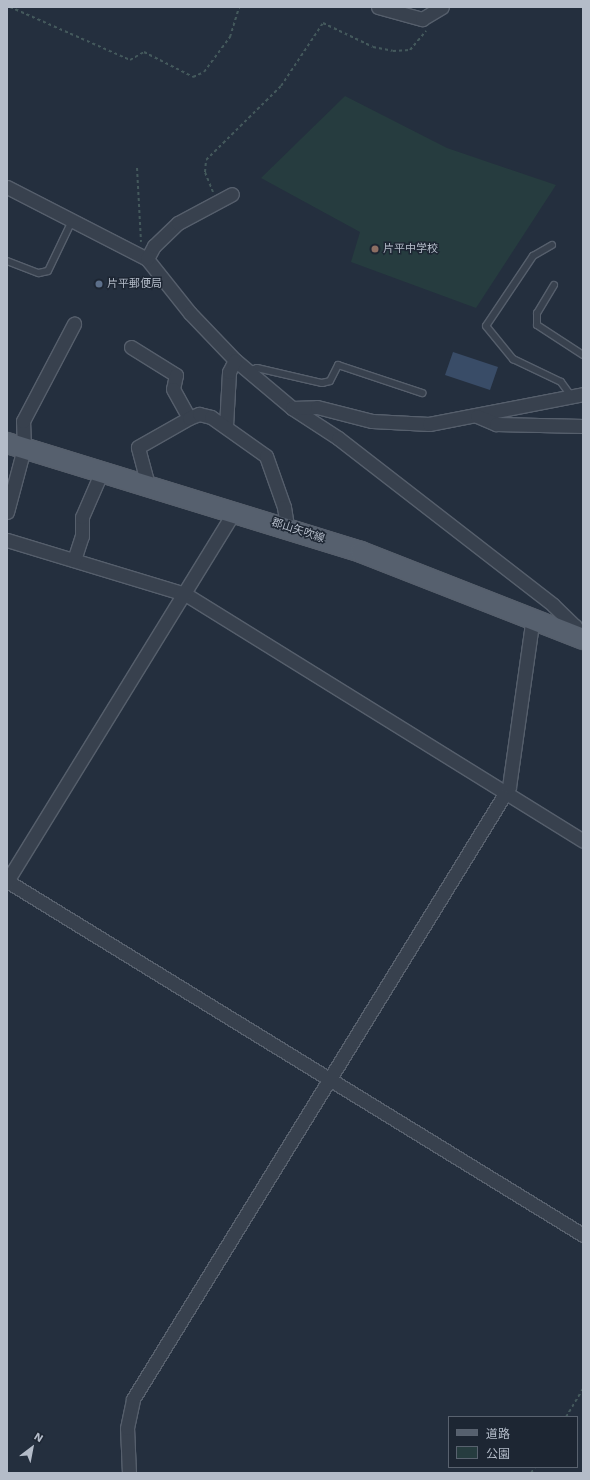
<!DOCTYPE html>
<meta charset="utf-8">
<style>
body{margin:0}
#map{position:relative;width:590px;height:1480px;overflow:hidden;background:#242f3e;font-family:"Work Sans","Noto Sans JP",sans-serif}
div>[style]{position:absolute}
.green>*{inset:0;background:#263c3f}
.water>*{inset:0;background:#394c67}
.path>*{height:2px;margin-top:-1px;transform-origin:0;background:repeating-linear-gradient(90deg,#44595c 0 3px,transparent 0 6px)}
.roads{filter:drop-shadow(1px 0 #565f6c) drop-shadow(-1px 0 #565f6c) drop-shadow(0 1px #565f6c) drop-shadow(0 -1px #565f6c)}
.service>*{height:6px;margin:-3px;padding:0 3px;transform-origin:3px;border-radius:3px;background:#38414e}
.minor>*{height:13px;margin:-6.5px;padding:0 6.5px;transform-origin:6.5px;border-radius:6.5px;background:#38414e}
.primary>*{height:20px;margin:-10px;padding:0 10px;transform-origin:10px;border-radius:10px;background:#56606e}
.dots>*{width:11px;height:11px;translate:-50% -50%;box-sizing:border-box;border:2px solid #1d2633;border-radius:50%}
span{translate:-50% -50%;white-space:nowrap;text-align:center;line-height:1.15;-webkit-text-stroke:3px #1d2633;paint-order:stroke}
.poi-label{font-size:11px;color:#b4bcc9}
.left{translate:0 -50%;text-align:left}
.street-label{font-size:11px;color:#b4bcc9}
.frame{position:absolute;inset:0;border:8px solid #b4bcc9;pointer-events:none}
.legend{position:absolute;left:448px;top:1416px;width:130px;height:52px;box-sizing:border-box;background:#1d2633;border:1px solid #59626f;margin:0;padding:5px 7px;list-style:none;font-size:12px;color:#b4bcc9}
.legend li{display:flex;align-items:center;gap:8px;height:20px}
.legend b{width:20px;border:1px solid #59626f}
.north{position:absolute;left:12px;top:1428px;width:40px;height:40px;-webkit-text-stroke:3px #1d2633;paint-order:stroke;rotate:32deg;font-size:11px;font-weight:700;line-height:16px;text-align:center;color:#b4bcc9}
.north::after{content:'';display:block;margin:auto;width:14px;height:18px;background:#b4bcc9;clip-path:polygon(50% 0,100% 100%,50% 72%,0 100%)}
</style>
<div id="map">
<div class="green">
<i style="clip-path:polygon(345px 96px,447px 148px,556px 185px,476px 308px,351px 262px,360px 232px,261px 178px)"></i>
</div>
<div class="water">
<i style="clip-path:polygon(453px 352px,498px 367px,490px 390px,445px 375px)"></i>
</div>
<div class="path">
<i style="left:10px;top:7px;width:131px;rotate:23.8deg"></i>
<i style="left:130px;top:60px;width:16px;rotate:-30deg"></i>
<i style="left:144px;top:52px;width:55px;rotate:27deg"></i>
<i style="left:193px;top:77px;width:12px;rotate:-24deg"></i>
<i style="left:204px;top:72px;width:44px;rotate:-53.4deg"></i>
<i style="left:230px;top:37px;width:31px;rotate:-73deg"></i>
<i style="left:137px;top:168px;width:74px;rotate:86.9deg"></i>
<i style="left:213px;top:192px;width:22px;rotate:-112deg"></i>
<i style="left:205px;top:172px;width:12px;rotate:-85deg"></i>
<i style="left:206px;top:160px;width:105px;rotate:-44.6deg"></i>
<i style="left:281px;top:86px;width:76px;rotate:-56.3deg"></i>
<i style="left:323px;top:23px;width:55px;rotate:25.6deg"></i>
<i style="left:373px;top:47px;width:20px;rotate:11deg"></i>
<i style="left:393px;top:51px;width:17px;rotate:-3deg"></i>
<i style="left:410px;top:50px;width:25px;rotate:-50deg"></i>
<i style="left:566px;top:1417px;width:33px;rotate:-59deg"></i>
<i style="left:531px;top:1473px;width:7px;rotate:-56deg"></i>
</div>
<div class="roads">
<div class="service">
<i style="left:552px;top:245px;width:22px;rotate:150deg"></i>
<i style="left:533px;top:256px;width:84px;rotate:123.9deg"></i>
<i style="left:486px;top:326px;width:43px;rotate:50.7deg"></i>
<i style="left:513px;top:359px;width:53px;rotate:25.6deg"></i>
<i style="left:561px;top:382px;width:17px;rotate:54deg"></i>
<i style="left:7px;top:261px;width:34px;rotate:21deg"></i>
<i style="left:39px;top:273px;width:9px;rotate:-13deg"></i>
<i style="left:48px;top:271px;width:55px;rotate:-64.4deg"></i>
<i style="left:554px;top:285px;width:33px;rotate:121deg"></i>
<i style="left:537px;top:313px;width:12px;rotate:90deg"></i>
<i style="left:537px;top:325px;width:55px;rotate:33.1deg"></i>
<i style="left:248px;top:371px;width:9px;rotate:-18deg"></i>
<i style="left:257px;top:368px;width:67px;rotate:13deg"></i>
<i style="left:322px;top:383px;width:8px;rotate:-14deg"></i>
<i style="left:330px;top:381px;width:18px;rotate:-63deg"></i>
<i style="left:338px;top:365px;width:89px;rotate:18.4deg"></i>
</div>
<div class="minor">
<i style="left:378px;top:7px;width:46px;rotate:15.3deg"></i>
<i style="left:422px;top:19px;width:23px;rotate:-31deg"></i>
<i style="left:7px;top:187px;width:157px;rotate:27.2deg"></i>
<i style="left:147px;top:259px;width:69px;rotate:51.5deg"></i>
<i style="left:190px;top:313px;width:65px;rotate:46.2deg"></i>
<i style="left:235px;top:360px;width:75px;rotate:40.1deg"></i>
<i style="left:292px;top:408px;width:55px;rotate:33.1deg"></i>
<i style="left:338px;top:438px;width:272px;rotate:37.8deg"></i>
<i style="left:553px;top:605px;width:30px;rotate:44deg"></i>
<i style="left:575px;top:626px;width:12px;rotate:70deg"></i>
<i style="left:147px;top:259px;width:15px;rotate:-62deg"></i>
<i style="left:154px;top:246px;width:33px;rotate:-44deg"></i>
<i style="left:178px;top:223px;width:61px;rotate:-28.2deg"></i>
<i style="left:131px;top:347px;width:53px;rotate:31.9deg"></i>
<i style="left:176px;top:375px;width:14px;rotate:102deg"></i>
<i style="left:173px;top:389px;width:33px;rotate:61deg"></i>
<i style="left:292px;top:408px;width:25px;rotate:-2deg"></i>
<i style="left:317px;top:407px;width:57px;rotate:14.3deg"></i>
<i style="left:372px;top:421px;width:57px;rotate:3deg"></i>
<i style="left:429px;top:424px;width:157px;rotate:-11deg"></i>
<i style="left:477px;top:416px;width:21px;rotate:23deg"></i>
<i style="left:496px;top:424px;width:87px;rotate:1.3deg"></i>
<i style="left:226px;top:426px;width:54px;rotate:-86.8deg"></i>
<i style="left:229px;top:372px;width:13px;rotate:-63deg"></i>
<i style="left:148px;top:485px;width:39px;rotate:-105deg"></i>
<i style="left:138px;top:447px;width:59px;rotate:-29.6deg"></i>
<i style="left:189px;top:418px;width:11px;rotate:-22deg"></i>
<i style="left:199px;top:414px;width:12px;rotate:14deg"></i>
<i style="left:211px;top:417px;width:67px;rotate:35.3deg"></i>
<i style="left:266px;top:456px;width:54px;rotate:70.6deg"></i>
<i style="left:284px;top:507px;width:20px;rotate:81deg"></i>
<i style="left:7px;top:512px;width:66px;rotate:-75.1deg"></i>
<i style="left:24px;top:448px;width:27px;rotate:-92deg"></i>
<i style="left:23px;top:421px;width:110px;rotate:-62.3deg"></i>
<i style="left:7px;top:540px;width:186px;rotate:16.9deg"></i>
<i style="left:185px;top:594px;width:468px;rotate:31.8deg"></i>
<i style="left:74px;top:560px;width:25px;rotate:-72deg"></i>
<i style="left:82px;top:536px;width:19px;rotate:-90deg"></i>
<i style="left:82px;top:517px;width:50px;rotate:-66.5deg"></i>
<i style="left:7px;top:881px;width:676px;rotate:31.57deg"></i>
<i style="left:7px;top:881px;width:435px;rotate:-58.4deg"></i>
<i style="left:129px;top:1473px;width:45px;rotate:-92.5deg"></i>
<i style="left:127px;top:1428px;width:30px;rotate:-78deg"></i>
<i style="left:133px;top:1399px;width:718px;rotate:-58.43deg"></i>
<i style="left:509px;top:787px;width:172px;rotate:-82deg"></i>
</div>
<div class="primary">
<i style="left:7px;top:443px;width:370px;rotate:17.1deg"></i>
<i style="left:361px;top:552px;width:238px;rotate:21.4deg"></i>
</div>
</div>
<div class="dots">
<i style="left:375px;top:249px;background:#8d6e63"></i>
<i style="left:99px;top:284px;background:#5c6f8a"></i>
</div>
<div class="poi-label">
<span class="left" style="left:383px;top:249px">片平中学校</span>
<span class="left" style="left:107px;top:284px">片平郵便局</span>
</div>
<div class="street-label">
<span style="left:298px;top:531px;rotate:18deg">郡山矢吹線</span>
</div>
<div class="frame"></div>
<ul class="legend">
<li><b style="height:5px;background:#56606e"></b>道路</li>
<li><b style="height:11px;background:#263c3f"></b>公園</li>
</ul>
<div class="north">N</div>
</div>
